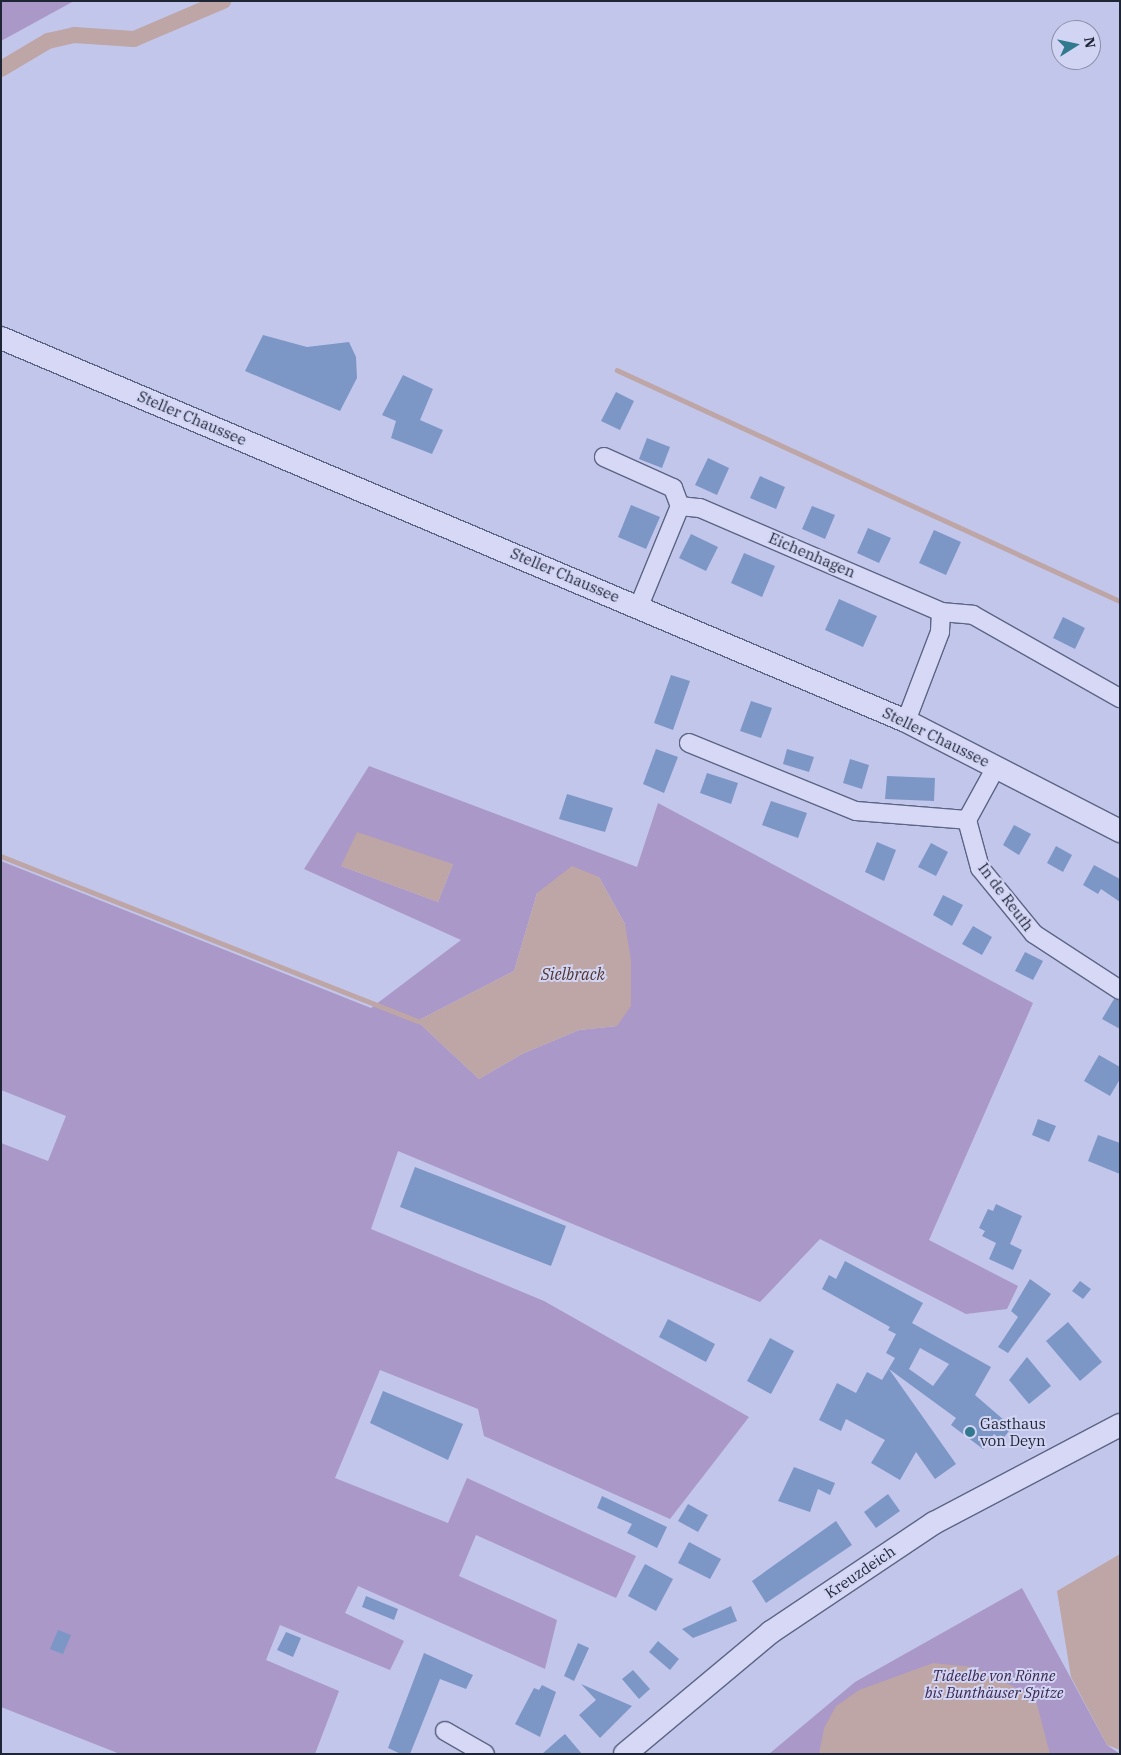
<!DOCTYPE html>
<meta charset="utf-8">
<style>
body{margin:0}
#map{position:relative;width:1121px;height:1755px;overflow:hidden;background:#c3c6eb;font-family:"IBM Plex Serif",serif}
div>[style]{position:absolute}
.green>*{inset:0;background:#a998c8}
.water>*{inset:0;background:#bea5a6}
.stream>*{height:4.5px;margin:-2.25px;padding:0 2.25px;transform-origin:2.25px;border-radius:2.25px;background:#bea5a6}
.canal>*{height:16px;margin:-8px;padding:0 8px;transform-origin:8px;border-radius:8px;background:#bea5a6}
.building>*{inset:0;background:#7c96c6}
.roads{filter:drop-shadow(1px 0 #5b6584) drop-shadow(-1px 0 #5b6584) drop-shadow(0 1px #5b6584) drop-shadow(0 -1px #5b6584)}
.minor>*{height:18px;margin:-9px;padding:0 9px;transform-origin:9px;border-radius:9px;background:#d6d8f6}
.tertiary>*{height:22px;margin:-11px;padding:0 11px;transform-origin:11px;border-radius:11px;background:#d6d8f6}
.dots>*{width:14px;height:14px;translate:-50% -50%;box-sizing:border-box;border:2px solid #d2d4f3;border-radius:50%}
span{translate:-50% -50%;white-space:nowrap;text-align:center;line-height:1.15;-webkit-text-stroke:4px #d2d4f3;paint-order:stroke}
.street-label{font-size:15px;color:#1e2534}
.poi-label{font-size:15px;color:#1e2534}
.left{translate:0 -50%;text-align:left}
.park-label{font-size:15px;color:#3a264f;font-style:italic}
.water-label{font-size:16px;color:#53352f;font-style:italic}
.frame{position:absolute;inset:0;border:2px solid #1e2534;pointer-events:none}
.north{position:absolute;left:1051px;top:20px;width:50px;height:50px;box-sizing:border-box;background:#d2d4f3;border:1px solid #8a8ea7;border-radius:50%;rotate:80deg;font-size:14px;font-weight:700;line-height:20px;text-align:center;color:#1e2534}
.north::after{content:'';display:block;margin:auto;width:18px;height:22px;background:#30798e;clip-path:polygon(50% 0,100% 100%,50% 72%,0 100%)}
</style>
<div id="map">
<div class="green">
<i style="clip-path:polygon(1px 1px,74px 1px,1px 41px)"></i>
<i style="clip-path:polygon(evenodd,369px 766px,637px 867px,658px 803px,1033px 1003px,929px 1240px,1018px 1286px,1007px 1309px,966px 1314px,820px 1239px,760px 1302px,398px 1151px,371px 1229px,544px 1301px,749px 1417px,670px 1519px,484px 1436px,478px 1409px,380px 1370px,335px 1478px,448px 1523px,467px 1478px,636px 1556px,616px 1598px,476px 1535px,459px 1576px,557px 1620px,545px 1669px,358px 1586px,345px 1613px,404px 1641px,390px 1670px,280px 1625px,266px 1660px,339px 1691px,315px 1754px,120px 1754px,1px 1707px,1px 1143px,48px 1161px,66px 1116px,1px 1090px,1px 861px,371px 1008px,461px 940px,304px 869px,369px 766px,453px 864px,438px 902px,341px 866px,453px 864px,369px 766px,599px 877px,625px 924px,617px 1026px,579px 1030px,522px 1054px,479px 1079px,417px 1021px,514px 971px,537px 893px,599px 877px)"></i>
<i style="clip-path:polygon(1022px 1588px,1107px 1745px,1120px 1754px,769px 1754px,855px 1682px)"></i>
</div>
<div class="water">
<i style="clip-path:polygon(357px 832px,453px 864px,438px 902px,341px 866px)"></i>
<i style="clip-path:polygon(572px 866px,599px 877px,625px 924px,631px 960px,631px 1006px,617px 1026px,579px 1030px,522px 1054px,479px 1079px,417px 1021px,514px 971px,537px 893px)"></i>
<i style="clip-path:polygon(1120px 1554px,1120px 1750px,1107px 1745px,1071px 1677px,1057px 1591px)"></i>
<i style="clip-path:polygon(933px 1663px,973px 1667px,1035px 1697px,1050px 1754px,819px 1754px,824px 1728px,836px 1706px,859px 1690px)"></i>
</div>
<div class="stream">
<i style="left:617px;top:370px;width:554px;rotate:24.67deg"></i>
<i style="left:1px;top:856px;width:448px;rotate:21.6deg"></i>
</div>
<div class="canal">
<i style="left:1px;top:69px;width:55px;rotate:-30.8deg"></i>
<i style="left:48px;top:41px;width:27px;rotate:-13deg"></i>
<i style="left:74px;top:35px;width:60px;rotate:3.8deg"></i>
<i style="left:134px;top:39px;width:97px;rotate:-23.1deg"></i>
</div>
<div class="building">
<i style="clip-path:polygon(263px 335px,307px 347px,349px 342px,356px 357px,357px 378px,340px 411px,245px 371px)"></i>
<i style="clip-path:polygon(403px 375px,433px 389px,420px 420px,443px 430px,432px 454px,391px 438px,396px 421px,382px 415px)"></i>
<i style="clip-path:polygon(616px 392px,634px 401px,620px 430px,601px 421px)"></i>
<i style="clip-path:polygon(647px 438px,670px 447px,662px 468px,639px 459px)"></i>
<i style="clip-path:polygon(708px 458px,729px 468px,717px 495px,695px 485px)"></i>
<i style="clip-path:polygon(760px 476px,785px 487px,776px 509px,750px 498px)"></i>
<i style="clip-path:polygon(631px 505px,660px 517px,646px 549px,618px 537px)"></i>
<i style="clip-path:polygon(812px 506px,835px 515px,825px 539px,802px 529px)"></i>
<i style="clip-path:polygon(868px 528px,891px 538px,879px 563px,857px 553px)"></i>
<i style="clip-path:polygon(934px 530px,961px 542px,946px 575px,919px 563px)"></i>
<i style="clip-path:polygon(691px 534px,718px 547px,706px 571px,679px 558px)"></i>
<i style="clip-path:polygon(744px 553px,775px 566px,762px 597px,731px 583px)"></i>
<i style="clip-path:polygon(839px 599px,877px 616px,863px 647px,825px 630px)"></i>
<i style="clip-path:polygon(1063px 617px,1085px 628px,1075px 649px,1053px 638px)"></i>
<i style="clip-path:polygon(671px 675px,690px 681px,673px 730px,654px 723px)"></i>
<i style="clip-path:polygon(751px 701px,772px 708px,761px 738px,740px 731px)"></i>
<i style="clip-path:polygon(656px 749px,678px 757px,664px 793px,643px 784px)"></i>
<i style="clip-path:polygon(787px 749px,814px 757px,809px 772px,783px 764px)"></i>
<i style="clip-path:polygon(850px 759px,869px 765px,862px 789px,843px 783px)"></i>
<i style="clip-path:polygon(707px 773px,738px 783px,731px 804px,700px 793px)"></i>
<i style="clip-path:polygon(887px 776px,935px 778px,934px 801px,885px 799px)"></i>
<i style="clip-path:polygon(567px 794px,613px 808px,605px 832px,559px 819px)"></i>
<i style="clip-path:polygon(771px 801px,807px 813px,798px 838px,762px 825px)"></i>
<i style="clip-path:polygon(1014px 825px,1031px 834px,1019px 855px,1003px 845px)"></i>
<i style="clip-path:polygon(877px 842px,896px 850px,884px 881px,865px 872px)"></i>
<i style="clip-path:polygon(931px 843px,948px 852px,936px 876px,918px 867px)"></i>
<i style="clip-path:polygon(1056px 846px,1072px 855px,1063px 872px,1047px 863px)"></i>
<i style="clip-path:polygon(1094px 865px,1120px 879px,1120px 902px,1101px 889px,1098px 894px,1083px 885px)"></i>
<i style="clip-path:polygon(943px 895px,963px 905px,952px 926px,933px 915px)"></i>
<i style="clip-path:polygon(973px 926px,992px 937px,982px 955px,962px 944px)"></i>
<i style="clip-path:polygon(1025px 952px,1043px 961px,1033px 980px,1015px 971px)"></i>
<i style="clip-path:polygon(1114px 999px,1120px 1001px,1120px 1029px,1102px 1019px)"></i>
<i style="clip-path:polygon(1099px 1055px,1120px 1067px,1120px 1079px,1110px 1096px,1084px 1081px)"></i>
<i style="clip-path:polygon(1038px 1119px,1056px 1126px,1049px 1142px,1032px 1135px)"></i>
<i style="clip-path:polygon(1098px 1135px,1120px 1143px,1120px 1174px,1088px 1161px)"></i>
<i style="clip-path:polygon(415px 1167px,566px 1226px,551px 1266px,400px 1207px)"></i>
<i style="clip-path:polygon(996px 1204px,1022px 1216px,1010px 1244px,1022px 1250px,1013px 1270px,989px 1259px,996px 1243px,982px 1236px,985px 1231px,979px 1228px,988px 1209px,993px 1211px)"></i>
<i style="clip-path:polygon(evenodd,845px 1261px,923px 1303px,912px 1323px,991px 1367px,975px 1395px,1012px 1427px,1002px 1440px,994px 1434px,983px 1449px,951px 1425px,956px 1418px,889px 1369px,956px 1464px,935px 1479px,916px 1452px,900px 1480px,871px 1463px,885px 1440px,846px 1419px,841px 1431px,819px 1420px,837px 1383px,856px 1393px,867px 1372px,882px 1380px,895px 1358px,886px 1353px,896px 1334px,888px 1330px,890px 1327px,822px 1289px,829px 1275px,836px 1279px,845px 1261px,920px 1348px,949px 1364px,933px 1386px,909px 1369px,920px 1348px)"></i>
<i style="clip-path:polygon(1030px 1279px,1051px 1294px,1008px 1353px,998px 1347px,1018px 1317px,1011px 1311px)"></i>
<i style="clip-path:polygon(1080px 1281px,1091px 1289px,1083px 1299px,1072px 1291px)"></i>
<i style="clip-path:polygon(668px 1319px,715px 1344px,706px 1362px,659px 1337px)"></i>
<i style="clip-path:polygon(1068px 1322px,1102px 1362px,1080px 1381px,1046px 1341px)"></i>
<i style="clip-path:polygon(770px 1338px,794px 1351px,771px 1394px,747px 1381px)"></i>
<i style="clip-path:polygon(1027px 1357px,1051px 1386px,1029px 1404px,1009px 1380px)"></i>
<i style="clip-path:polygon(383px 1391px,463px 1424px,448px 1460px,370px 1423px)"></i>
<i style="clip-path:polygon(794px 1467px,835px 1483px,830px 1495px,818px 1489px,810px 1512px,778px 1501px)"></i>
<i style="clip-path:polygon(888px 1494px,900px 1511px,876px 1528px,864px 1512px)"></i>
<i style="clip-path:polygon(602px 1496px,667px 1527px,657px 1548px,627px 1533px,632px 1524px,597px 1508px)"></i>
<i style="clip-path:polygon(688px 1504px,708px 1515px,698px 1532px,678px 1521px)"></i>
<i style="clip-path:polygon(836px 1521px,852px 1545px,766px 1603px,752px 1581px)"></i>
<i style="clip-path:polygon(689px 1542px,721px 1559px,710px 1579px,678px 1563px)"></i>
<i style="clip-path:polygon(645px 1564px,673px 1579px,656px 1611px,628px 1596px)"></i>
<i style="clip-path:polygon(366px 1596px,398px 1609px,394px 1620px,362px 1607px)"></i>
<i style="clip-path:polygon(731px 1606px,737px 1621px,693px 1638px,682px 1629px)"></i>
<i style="clip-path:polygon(58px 1630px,71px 1635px,63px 1654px,50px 1649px)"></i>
<i style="clip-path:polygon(286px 1632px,301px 1638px,293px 1657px,277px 1650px)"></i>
<i style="clip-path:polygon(658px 1641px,679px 1659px,670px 1670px,649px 1652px)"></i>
<i style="clip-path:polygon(578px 1643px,589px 1648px,574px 1681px,564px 1676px)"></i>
<i style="clip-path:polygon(424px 1653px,473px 1675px,466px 1689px,440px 1679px,410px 1754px,401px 1754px,388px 1748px)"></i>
<i style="clip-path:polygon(633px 1670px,650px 1689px,639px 1699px,622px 1679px)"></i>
<i style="clip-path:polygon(581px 1684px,632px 1706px,600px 1738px,579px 1715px,596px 1700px)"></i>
<i style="clip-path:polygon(542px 1685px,556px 1692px,540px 1737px,515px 1724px,534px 1688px,539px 1690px)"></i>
<i style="clip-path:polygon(565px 1734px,582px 1754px,542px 1754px,559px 1739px)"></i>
</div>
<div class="roads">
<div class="minor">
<i style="left:604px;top:457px;width:76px;rotate:24.2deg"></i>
<i style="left:673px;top:488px;width:19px;rotate:69deg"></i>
<i style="left:680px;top:506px;width:108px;rotate:112.3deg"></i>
<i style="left:680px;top:506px;width:20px;rotate:6deg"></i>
<i style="left:700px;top:508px;width:262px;rotate:23.3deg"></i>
<i style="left:941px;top:612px;width:20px;rotate:93deg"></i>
<i style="left:940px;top:632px;width:95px;rotate:110.9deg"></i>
<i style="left:941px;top:612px;width:32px;rotate:5deg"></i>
<i style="left:973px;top:615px;width:169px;rotate:29.5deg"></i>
<i style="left:689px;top:743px;width:180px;rotate:22.2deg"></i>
<i style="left:856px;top:811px;width:111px;rotate:4.6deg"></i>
<i style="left:996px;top:767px;width:60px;rotate:118.7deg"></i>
<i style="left:967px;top:820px;width:50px;rotate:74.8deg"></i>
<i style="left:980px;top:868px;width:85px;rotate:50.7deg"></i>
<i style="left:1034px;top:934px;width:103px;rotate:33.1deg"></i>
<i style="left:445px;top:1731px;width:46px;rotate:29.9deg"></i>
</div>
<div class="tertiary">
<i style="left:1px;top:338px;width:983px;rotate:22.94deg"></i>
<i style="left:906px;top:721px;width:241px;rotate:27.2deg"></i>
<i style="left:625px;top:1754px;width:190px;rotate:-39.9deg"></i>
<i style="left:771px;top:1632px;width:196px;rotate:-33.8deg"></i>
<i style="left:934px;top:1523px;width:210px;rotate:-27.8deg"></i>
</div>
</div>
<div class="dots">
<i style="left:970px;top:1432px;background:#30798e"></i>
</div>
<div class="street-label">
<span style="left:192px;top:418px;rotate:23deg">Steller Chaussee</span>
<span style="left:812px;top:555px;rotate:23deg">Eichenhagen</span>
<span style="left:565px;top:575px;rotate:23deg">Steller Chaussee</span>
<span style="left:936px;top:737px;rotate:26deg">Steller Chaussee</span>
<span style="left:1006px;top:897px;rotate:53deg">In de Reuth</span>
<span style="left:860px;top:1572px;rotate:-34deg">Kreuzdeich</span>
</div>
<div class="poi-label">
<span class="left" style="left:980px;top:1432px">Gasthaus<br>von Deyn</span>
</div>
<div class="park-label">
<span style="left:994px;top:1684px">Tideelbe von Rönne<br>bis Bunthäuser Spitze</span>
</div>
<div class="water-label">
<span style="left:573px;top:974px">Sielbrack</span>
</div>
<div class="frame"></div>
<div class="north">N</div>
</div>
